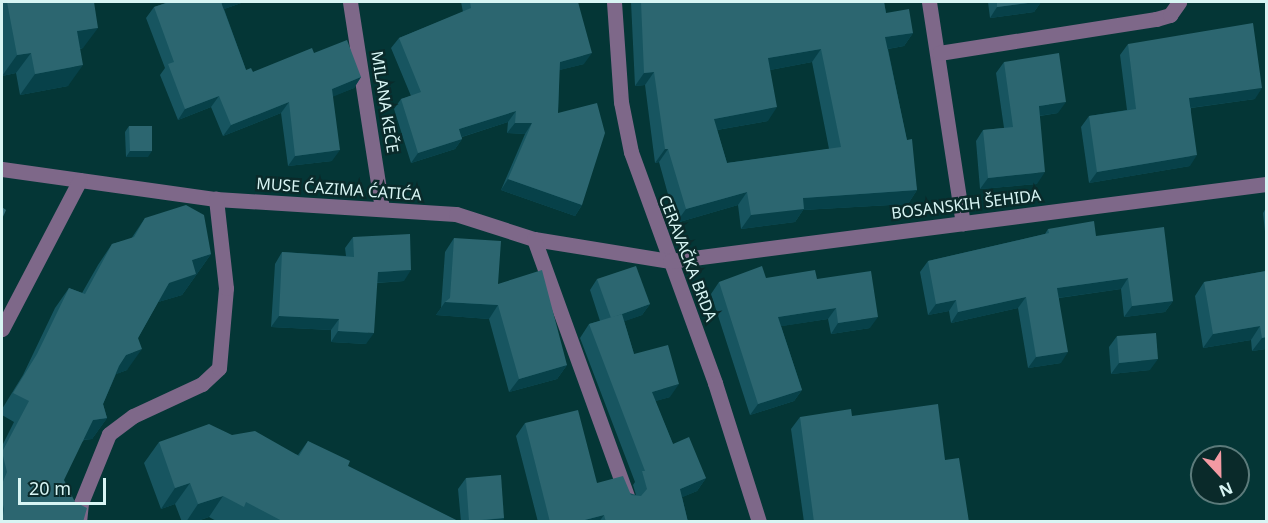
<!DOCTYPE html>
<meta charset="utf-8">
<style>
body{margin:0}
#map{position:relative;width:1268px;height:523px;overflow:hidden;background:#043636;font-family:"Noto Sans",sans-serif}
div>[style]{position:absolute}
.minor>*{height:15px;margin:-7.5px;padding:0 7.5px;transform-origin:7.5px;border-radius:7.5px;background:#7e6889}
.wall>*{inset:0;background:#175560}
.shaded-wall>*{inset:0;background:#074149}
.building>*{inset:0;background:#2c6670}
span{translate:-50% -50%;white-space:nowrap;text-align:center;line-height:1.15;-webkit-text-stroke:5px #0a2a2a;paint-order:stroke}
.street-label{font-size:16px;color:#d8f5f4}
.frame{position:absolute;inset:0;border:3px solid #d8f5f4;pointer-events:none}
.north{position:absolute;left:1190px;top:445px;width:60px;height:60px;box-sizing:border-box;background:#0a2a2a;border:2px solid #5c7b7b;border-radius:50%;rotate:158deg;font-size:16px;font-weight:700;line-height:24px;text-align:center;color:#d8f5f4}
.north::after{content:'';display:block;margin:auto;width:21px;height:27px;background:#f49aa3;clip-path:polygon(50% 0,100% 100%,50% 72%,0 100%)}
.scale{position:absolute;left:18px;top:478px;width:88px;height:27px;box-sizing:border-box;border:3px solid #d8f5f4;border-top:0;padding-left:8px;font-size:18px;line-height:21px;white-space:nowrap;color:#d8f5f4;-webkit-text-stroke:4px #0a2a2a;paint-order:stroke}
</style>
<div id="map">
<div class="minor">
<i style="left:350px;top:2px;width:208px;rotate:81.2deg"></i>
<i style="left:614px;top:2px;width:100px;rotate:86deg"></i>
<i style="left:621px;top:102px;width:51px;rotate:78.7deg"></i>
<i style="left:631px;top:152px;width:246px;rotate:70deg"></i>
<i style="left:715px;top:383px;width:146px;rotate:72.4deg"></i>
<i style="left:929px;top:2px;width:224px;rotate:81.3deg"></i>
<i style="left:939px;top:53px;width:220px;rotate:-8.9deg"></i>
<i style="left:1156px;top:19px;width:15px;rotate:-16deg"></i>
<i style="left:1170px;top:15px;width:16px;rotate:-55deg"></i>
<i style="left:2px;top:169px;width:216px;rotate:8deg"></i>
<i style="left:216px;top:199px;width:240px;rotate:3.6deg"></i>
<i style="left:456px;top:214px;width:82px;rotate:17.8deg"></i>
<i style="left:534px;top:239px;width:138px;rotate:9.2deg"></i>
<i style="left:670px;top:261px;width:601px;rotate:-7.36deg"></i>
<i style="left:534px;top:239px;width:273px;rotate:70.1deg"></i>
<i style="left:2px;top:329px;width:168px;rotate:-62.4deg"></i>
<i style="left:79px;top:522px;width:19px;rotate:-84deg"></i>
<i style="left:81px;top:503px;width:74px;rotate:-67.9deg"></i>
<i style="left:109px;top:434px;width:30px;rotate:-37deg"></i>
<i style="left:133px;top:416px;width:76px;rotate:-24.9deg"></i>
<i style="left:202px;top:384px;width:23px;rotate:-43deg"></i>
<i style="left:219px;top:368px;width:80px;rotate:-85deg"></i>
<i style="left:226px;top:288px;width:90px;rotate:-96.4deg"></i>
</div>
<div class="wall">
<i style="clip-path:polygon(2px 2px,94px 2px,83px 48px,80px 49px,68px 86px,20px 95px,16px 73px,2px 76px)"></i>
<i style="clip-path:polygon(169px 2px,244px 2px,224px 9px,246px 70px,253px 72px,314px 53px,361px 77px,354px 88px,333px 96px,332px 161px,288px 166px,281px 113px,223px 136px,211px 107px,178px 120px,160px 75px,165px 68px,146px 18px,154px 7px)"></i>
<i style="clip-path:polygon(461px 2px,578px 2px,584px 64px,559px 70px,558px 113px,582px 205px,575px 216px,501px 190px,525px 134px,507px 133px,508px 122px,462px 137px,462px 139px,455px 149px,411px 163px,394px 109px,401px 99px,411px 96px,391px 48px,399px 38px,463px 12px)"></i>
<i style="clip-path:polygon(evenodd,631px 2px,884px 2px,886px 13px,913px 33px,904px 46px,888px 49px,917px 190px,908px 204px,803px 210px,795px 222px,741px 229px,738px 205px,676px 223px,659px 162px,655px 163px,645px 85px,635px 86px,631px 2px,812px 62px,829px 149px,727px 163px,717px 130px,768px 121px,770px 70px,812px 62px)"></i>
<i style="clip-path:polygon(988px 2px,1041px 2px,1034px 12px,990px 18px)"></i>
<i style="clip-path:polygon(1128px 44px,1255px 99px,1191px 108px,1190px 166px,1089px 183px,1081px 127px,1089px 116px,1127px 110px,1120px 55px)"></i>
<i style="clip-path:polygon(1004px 62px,1058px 113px,1040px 116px,1037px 184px,980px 189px,976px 141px,983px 130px,1004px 128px,996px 73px)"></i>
<i style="clip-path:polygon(129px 126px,148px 157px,126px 157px,125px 132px)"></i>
<i style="clip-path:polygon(1266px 208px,1266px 241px,1263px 213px)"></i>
<i style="clip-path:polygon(145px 218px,211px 254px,182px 295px,158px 302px,138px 338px,127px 370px,116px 374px,103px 404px,107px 418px,92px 439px,84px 440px,2px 522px,2px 446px,14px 422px,2px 415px,2px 409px,23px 375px,55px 308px,69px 288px,82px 293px,98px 265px,112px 244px,131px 239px)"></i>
<i style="clip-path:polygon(1048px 229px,1096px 236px,1173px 301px,1165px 312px,1124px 317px,1121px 289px,1059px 298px,1061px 363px,1028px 368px,1018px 308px,951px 323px,949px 311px,928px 315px,920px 272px,928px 261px,1045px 234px)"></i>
<i style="clip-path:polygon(353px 237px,404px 281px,377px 283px,366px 344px,331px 342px,331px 330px,271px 327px,275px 264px,282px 252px,346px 256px,345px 248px)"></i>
<i style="clip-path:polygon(454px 238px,498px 284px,567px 365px,557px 379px,509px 392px,489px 319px,436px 315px,441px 308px,445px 252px)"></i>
<i style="clip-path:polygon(1266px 271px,1266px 349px,1252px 351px,1251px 340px,1203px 348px,1195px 296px,1204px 282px)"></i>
<i style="clip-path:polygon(766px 278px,817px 279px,870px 328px,831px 334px,828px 319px,781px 326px,802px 390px,794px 401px,750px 415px,711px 294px,719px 282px)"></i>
<i style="clip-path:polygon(597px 279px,650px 304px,642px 315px,624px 321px,634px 354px,670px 397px,655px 401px,673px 444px,706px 478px,697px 491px,682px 497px,688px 522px,538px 522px,516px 436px,525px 423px,597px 483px,636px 495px,633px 485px,635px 482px,580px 338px,589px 324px,600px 321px,590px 290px)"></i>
<i style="clip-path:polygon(1117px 336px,1150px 370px,1111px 374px,1109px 347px)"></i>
<i style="clip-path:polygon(852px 416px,945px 460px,969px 522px,804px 522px,791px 429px,800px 417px)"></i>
<i style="clip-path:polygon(232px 435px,298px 455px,308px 441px,348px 466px,460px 522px,218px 522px,209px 517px,194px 522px,182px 522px,175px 504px,161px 509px,144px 463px,159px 442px)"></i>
<i style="clip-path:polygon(466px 478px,504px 518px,502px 522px,461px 522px,458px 489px)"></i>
</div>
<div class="shaded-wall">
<i style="clip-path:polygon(223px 2px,244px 2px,216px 12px)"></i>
<i style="clip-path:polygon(1036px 2px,1041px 2px,1034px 12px,990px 18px,997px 7px)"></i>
<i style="clip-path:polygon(98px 28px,83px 48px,62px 52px,77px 31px)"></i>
<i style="clip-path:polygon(913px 33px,904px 46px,876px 51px,885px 37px)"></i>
<i style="clip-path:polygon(821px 49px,812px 62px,759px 72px,768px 58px)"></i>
<i style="clip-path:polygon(31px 53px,16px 73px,2px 76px,17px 55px)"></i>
<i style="clip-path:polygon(592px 53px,584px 64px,552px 72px,560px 62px)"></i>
<i style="clip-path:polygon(83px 65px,68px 86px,20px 95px,35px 74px)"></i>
<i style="clip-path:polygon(654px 72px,645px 85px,635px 86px,644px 73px)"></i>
<i style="clip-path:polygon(361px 77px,354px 88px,325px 100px,332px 89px)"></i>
<i style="clip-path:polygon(1262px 88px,1255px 99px,1182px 109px,1189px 98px)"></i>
<i style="clip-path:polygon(219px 96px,211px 107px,178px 120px,185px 109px)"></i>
<i style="clip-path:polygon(289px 102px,281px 113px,223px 136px,231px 125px)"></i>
<i style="clip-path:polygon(1066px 102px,1058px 113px,1031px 117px,1039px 106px)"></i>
<i style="clip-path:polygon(777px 107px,768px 121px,705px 132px,714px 119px)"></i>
<i style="clip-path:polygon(516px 111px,508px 122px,452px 140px,459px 129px)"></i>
<i style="clip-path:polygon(515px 123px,532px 123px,525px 134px,507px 133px)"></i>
<i style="clip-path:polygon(462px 139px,455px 149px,411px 163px,418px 153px)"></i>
<i style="clip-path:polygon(665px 149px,668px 149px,659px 162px,655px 163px)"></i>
<i style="clip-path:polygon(340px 150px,332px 161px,288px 166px,295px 156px)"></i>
<i style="clip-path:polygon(130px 151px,152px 151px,148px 157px,126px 157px)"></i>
<i style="clip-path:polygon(1197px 155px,1190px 166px,1089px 183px,1097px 172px)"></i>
<i style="clip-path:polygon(1045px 172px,1037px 184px,980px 189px,988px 178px)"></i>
<i style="clip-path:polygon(508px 179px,582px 205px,575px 216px,501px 190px)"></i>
<i style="clip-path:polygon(917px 190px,908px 204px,803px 210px,795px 222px,741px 229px,751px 215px,803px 198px)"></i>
<i style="clip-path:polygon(747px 192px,738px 205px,676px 223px,686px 209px)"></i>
<i style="clip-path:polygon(211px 254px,182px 295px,155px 303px,169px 283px,192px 260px)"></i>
<i style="clip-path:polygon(411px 270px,404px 281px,370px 283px,378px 272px)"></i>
<i style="clip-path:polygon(1128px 278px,1121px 289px,1050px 299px,1057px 288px)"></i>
<i style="clip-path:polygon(1026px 297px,1018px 308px,951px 323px,958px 312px)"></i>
<i style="clip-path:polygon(956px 300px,949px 311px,928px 315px,936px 304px)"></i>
<i style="clip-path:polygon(1173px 301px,1165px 312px,1124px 317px,1132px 306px)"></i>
<i style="clip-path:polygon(445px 302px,498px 305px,489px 319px,436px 315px)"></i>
<i style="clip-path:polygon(650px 304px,642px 315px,603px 329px,611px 318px)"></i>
<i style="clip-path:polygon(836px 308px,828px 319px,770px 328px,778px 317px)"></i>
<i style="clip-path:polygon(279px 316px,339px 319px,331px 330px,271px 327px)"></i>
<i style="clip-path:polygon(878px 317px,870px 328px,831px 334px,838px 323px)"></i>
<i style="clip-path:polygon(1260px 326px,1251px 340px,1203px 348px,1213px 334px)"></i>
<i style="clip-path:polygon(338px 331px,374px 333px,366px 344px,331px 342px)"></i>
<i style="clip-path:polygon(1266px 337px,1266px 349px,1252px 351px,1262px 338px)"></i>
<i style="clip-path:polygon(142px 349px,127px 370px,111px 376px,126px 355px)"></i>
<i style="clip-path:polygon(1068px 352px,1061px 363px,1028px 368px,1036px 357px)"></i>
<i style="clip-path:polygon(1158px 359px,1150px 370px,1111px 374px,1119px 363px)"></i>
<i style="clip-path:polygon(567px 365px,557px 379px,509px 392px,519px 379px)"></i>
<i style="clip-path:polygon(679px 384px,670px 397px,642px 405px,652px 392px)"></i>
<i style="clip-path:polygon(802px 390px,794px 401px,750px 415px,758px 404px)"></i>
<i style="clip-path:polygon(107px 418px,92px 439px,79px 440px,93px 420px)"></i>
<i style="clip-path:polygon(706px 478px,697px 491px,671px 502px,680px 489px)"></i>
<i style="clip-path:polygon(190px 483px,175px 504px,161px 509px,175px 488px)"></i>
<i style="clip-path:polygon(223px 496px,209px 517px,194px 522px,186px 522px,198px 504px)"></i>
<i style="clip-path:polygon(604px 515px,599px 522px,577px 522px)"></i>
<i style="clip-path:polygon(504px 518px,502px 522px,469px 522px)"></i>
</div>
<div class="building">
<i style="clip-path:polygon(7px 2px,94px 2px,98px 28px,77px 31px,83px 65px,35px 74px,31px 53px,17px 55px)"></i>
<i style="clip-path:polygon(169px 2px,221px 2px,246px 70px,251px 68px,253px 72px,312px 48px,314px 53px,347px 40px,361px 77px,332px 89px,340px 150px,295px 156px,289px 102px,231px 125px,219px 96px,185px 109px,168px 64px,174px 62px,154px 7px)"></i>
<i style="clip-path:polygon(470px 2px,578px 2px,592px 53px,560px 62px,558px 113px,597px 103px,605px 133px,582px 205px,508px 179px,532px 123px,515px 123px,516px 111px,459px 129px,462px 139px,418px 153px,401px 99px,421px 92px,399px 38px,471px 8px)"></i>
<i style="clip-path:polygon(evenodd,641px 2px,884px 2px,886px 13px,909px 9px,913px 33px,885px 37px,907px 140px,912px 139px,917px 190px,803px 198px,804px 209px,751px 215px,747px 192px,686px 209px,668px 149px,665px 149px,654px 72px,644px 73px,641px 2px,821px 49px,841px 147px,727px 163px,714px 119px,777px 107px,768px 58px,821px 49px)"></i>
<i style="clip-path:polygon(997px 2px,1036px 2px,997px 7px)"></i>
<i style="clip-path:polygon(1253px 23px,1262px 88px,1189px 98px,1197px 155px,1097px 172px,1089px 116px,1136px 109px,1128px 44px)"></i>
<i style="clip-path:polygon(1059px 53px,1066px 102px,1039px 106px,1045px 172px,988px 178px,983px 130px,1013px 127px,1004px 62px)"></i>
<i style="clip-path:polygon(129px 126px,152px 126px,152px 151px,130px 151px)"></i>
<i style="clip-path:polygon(186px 205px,204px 215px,211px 254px,192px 260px,196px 274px,169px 283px,138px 338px,142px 349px,126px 355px,119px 366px,103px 404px,107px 418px,93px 420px,64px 480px,75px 502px,87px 508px,83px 522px,2px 522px,4px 509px,2px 501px,2px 484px,7px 472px,2px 452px,29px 401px,13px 393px,37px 354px,69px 288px,85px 294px,112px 244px,134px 237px,145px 218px)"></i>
<i style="clip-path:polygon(2px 207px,6px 210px,2px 219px)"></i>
<i style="clip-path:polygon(1094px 221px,1096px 236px,1164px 227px,1173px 301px,1132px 306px,1128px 278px,1057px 288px,1068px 352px,1036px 357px,1026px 297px,958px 312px,956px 300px,936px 304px,928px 261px,1049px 233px,1048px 229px)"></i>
<i style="clip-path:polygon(410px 234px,411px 270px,378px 272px,374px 333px,338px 331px,339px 319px,279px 316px,282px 252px,354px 257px,353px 237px)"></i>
<i style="clip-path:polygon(454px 238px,501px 241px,498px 284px,542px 270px,567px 365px,519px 379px,498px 305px,445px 302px,450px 298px)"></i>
<i style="clip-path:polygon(636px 266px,650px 304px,611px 318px,597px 279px)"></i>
<i style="clip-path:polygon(762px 266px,766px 278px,815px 270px,817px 279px,871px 271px,878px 317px,838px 323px,836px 308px,778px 317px,802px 390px,758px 404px,719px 282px)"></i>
<i style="clip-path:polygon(1266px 271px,1266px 337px,1262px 338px,1260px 326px,1213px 334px,1204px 282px)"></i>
<i style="clip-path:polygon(622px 314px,634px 354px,668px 345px,679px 384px,652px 392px,673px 444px,689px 437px,706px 478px,680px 489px,688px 522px,606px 522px,604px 515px,577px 522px,550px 522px,525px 423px,578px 410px,597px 483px,623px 476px,631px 495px,641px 496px,647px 489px,642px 471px,645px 471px,589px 324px)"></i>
<i style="clip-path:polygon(1156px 333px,1158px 359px,1119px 363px,1117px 336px)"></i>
<i style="clip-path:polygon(938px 404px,945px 460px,959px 458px,969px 522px,814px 522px,800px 417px,851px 409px,852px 416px)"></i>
<i style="clip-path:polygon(209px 424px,232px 435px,255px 431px,299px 456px,308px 441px,350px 461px,348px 466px,460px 522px,284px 522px,246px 502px,244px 507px,223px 496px,198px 504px,190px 483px,175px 488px,159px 442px)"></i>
<i style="clip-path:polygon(501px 475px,504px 518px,469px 521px,466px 478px)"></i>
</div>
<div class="street-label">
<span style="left:385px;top:102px;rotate:81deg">MILANA KEČE</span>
<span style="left:339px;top:189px;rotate:4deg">MUSE ĆAZIMA ĆATIĆA</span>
<span style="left:966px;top:204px;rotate:-7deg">BOSANSKIH ŠEHIDA</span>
<span style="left:688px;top:258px;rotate:69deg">CERAVAČKA BRDA</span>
</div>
<div class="frame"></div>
<div class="north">N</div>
<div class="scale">20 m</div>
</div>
